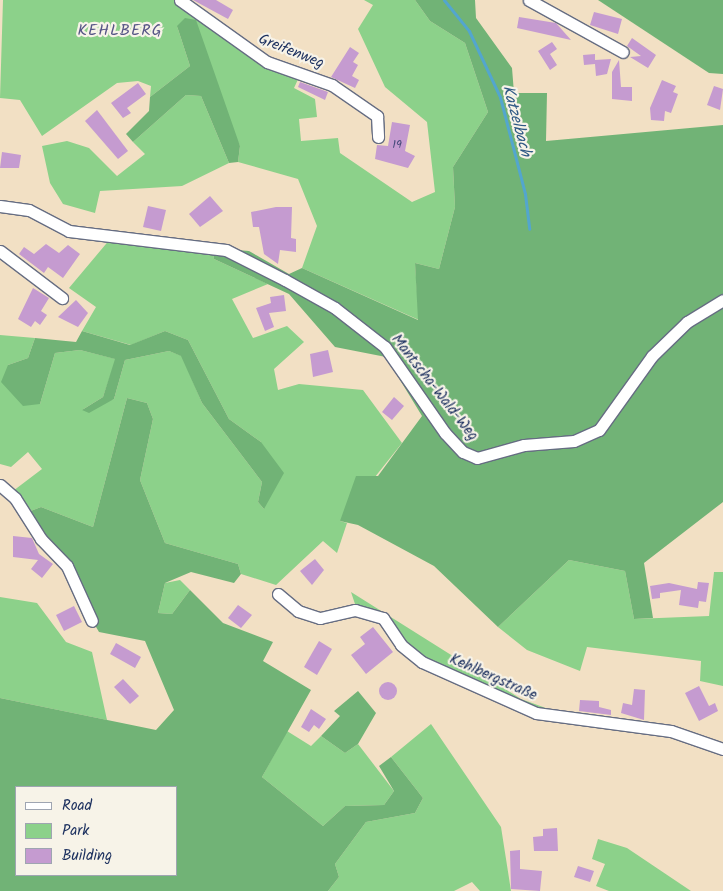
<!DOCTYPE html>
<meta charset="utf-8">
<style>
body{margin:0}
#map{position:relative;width:723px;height:891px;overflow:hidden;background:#f2e0c4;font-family:Kalam,sans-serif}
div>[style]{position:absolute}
.green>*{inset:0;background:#8cd18a}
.forest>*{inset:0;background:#71b376}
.stream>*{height:3px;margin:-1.5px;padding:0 1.5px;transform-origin:1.5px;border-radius:1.5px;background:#53a6ce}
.building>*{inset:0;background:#c59bd0}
.round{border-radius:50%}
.roads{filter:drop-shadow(1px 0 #666d82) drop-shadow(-1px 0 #666d82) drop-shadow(0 1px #666d82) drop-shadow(0 -1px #666d82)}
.minor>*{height:11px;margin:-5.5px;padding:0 5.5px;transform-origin:5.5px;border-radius:5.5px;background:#fff}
span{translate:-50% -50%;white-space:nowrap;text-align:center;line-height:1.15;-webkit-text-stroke:4.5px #f7f3e8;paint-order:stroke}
.number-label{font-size:12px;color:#464a7a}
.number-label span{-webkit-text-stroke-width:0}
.street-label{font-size:15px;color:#1b2f5e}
.neighbourhood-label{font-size:16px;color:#565586;letter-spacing:1px}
.water-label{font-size:16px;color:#2f5985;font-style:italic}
.legend{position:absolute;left:15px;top:786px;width:162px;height:90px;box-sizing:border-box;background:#f7f3e8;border:1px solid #9fa5b1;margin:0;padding:6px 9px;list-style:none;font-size:15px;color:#1b2f5e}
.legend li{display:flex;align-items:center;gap:10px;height:25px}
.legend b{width:25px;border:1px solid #9fa5b1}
</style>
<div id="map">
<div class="green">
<i style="clip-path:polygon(3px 0,174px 0,185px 5px,243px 53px,264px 65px,300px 75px,294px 88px,315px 99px,317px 117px,299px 119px,301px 141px,338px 138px,340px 153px,412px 202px,435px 192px,427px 122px,385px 87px,358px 29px,373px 5px,364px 0,415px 0,430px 21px,465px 43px,488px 112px,453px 167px,455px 207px,439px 269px,415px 263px,419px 320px,302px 268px,317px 226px,298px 179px,238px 162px,240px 146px,177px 26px,190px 66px,150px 97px,151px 86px,138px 81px,117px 83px,42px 136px,20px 100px,0 98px)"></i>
<i style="clip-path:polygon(186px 95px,201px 96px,229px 163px,182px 186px,100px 191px,95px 213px,63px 204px,50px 183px,42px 146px,67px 141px,89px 148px,117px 176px,145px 154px,133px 142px)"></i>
<i style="clip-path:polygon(111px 238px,213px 248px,214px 259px,268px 284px,232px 299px,253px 338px,287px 326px,304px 342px,274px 369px,278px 390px,299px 384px,363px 390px,402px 443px,340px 521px,347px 523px,337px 553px,323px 541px,276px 585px,241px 574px,238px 564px,165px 543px,140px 480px,153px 419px,147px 403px,127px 398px,93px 527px,41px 507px,28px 512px,13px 491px,42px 469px,28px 452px,11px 467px,0 464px,0 335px,35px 338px,28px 358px,8px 365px,40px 404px,55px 353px,80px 350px,116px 359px,103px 397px,82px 410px,114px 399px,125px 360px,169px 351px,182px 356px,202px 403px,262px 482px,258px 502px,264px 509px,261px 442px,229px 419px,188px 340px,165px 331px,131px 345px,82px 331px,96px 307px,69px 288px)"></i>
<i style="clip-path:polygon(569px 560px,625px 571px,634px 619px,709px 616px,714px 572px,723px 572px,723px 686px,700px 681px,701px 661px,587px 647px,580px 671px,527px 650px,498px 627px)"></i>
<i style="clip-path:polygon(180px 580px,190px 590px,172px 614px,158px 613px,165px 583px)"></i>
<i style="clip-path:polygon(351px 592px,521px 699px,554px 711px,552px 716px,423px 658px,403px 642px,392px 622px,356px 607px)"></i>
<i style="clip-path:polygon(0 597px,37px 603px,66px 642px,92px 652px,107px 720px,0 698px)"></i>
<i style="clip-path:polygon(431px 724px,501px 827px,511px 891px,480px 891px,472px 882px,454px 891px,328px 891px,339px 877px,335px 864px,366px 822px,415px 813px,423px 798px,391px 757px)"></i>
<i style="clip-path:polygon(287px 731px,311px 746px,321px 736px,345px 753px,358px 744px,394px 791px,384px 805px,345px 806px,323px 826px,262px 777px)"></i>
<i style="clip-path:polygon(598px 839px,627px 848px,691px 891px,609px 891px,596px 886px,605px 864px,592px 859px)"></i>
</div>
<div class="forest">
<i style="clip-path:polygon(415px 0,475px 0,476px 18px,512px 68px,514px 93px,547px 93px,546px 141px,723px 125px,723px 502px,644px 563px,653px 618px,634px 619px,625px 571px,569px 560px,498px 627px,434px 566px,358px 525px,340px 521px,356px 476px,378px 476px,422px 416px,386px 357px,335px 347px,289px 294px,214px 259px,213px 248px,249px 251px,289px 274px,302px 268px,418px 320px,415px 263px,439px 269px,455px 207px,453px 167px,488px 112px,465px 43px,430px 21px)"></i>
<i style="clip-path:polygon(598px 0,723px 0,723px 74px,709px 73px)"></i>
<i style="clip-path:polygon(185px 18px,196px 20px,240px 146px,238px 162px,229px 163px,201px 96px,186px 95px,133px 142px,126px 134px,149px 111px,150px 97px,190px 66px,177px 26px)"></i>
<i style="clip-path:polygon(82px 331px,130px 345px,165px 331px,188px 340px,229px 419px,261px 442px,284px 473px,264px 509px,258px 502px,262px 482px,202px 403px,181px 356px,169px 351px,125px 360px,114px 399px,89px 413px,82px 410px,103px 397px,115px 359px,80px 350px,55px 353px,40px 404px,23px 406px,1px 382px,8px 365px,28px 358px,35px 338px,76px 342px)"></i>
<i style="clip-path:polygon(evenodd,127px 398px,147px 403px,153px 419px,140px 480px,165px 543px,238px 564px,241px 574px,234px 583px,191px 572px,165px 583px,158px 613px,172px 614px,190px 590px,223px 623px,273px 642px,263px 661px,311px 690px,262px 777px,323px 826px,345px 806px,384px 805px,394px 791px,379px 766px,391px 757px,423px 798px,415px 813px,366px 822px,335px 864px,339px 877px,328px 891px,0 891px,0 698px,156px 730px,174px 710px,145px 641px,99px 632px,28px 512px,41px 507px,93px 527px,127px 398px,16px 787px,176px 787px,176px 875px,16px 875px,16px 787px)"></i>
<i style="clip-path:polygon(358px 691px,376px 713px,358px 744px,345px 753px,321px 736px,340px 716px,334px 711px)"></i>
</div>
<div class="stream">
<i style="left:444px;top:0;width:40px;rotate:51deg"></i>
<i style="left:469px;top:31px;width:73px;rotate:64.8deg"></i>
<i style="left:500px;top:97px;width:100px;rotate:75.5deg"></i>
<i style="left:525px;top:194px;width:35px;rotate:83deg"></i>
</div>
<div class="building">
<i style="clip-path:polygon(193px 0,216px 0,233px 10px,228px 19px)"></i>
<i style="clip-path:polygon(594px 12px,622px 19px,618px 34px,590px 25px)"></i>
<i style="clip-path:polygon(519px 17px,556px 23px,571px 40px,517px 28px)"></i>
<i style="clip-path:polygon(632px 38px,656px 55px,648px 68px,630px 57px,641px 56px,627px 46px)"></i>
<i style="clip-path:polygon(552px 42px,557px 49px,550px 54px,557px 65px,550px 70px,538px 51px)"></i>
<i style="clip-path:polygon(350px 47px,359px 53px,353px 62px,358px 65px,352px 76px,359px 80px,355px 88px,331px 77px)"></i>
<i style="clip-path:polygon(595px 54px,595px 60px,611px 59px,607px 74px,596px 76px,595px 64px,584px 65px,583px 55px)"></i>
<i style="clip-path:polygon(619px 60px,621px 87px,632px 87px,632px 101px,612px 99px,612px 72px)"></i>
<i style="clip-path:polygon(662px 80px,676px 86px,673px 92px,678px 94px,671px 113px,665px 111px,664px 121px,651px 120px,650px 108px)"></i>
<i style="clip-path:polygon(300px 82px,328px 92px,325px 100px,298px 87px)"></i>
<i style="clip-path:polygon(138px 83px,146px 94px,127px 108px,131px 113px,123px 118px,111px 103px)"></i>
<i style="clip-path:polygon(714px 86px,723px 89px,720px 110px,707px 105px)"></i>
<i style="clip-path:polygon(97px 110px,128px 151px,118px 159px,85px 121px)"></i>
<i style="clip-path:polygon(392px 122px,410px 125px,405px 151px,415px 156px,408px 168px,375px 159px,377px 145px,388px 146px)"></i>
<i style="clip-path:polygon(2px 152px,21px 155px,19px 168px,0 168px)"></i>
<i style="clip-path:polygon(210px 196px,223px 211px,200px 227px,189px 214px)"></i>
<i style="clip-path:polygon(148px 206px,166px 210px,161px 231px,143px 227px)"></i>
<i style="clip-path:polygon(276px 207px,292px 207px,291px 238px,296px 239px,296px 252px,280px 250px,278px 264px,264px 254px,259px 227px,253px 227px,251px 212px)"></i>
<i style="clip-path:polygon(46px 244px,59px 253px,68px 245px,80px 254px,63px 278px,48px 267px,44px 273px,19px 254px,24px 247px,34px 254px)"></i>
<i style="clip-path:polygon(33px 288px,49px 298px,41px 311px,47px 315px,40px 325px,35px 321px,31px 327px,18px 319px)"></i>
<i style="clip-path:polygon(284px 295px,286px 311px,269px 313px,274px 327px,265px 331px,256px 308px,271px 303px,270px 297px)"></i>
<i style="clip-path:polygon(76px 300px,88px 313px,78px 327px,58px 317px)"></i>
<i style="clip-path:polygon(328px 350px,333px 372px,313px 377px,310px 354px)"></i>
<i style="clip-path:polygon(394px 397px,404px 406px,392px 420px,382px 412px)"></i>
<i style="clip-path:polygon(13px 536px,32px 538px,39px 554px,53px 564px,42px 578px,31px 569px,38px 560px,13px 557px)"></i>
<i style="clip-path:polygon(315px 559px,324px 570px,312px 585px,300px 571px)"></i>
<i style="clip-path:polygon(698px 582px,709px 583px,706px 602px,699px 601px,698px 608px,679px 605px,681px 590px,660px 593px,660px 598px,652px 599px,650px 586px,669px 583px,697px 589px)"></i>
<i style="clip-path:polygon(238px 605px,252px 615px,241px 628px,228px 618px)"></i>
<i style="clip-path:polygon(74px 606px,82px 622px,64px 631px,56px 615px)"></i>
<i style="clip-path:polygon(373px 627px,393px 652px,366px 674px,351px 655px,365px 644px,360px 637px)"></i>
<i style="clip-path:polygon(319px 641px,332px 649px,317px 675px,304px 667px)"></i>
<i style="clip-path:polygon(116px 643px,141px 657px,135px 668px,110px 654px)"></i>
<i style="clip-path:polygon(123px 679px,139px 696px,130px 704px,114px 687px)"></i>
<i class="round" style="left:379px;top:682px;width:18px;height:18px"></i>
<i style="clip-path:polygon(699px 686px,709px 706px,715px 703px,718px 711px,699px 721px,685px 693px)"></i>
<i style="clip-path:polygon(634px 689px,645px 690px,644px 720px,621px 713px,623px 703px,632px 705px)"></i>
<i style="clip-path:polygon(580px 700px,599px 701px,599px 707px,611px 710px,611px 715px,579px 711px)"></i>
<i style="clip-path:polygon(311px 709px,326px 719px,319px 729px,314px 725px,309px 732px,301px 727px)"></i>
<i style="clip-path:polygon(557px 828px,558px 851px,534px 851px,533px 837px,543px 836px,543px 829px)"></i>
<i style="clip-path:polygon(520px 850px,520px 869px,542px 871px,540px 891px,511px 889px,510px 851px)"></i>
<i style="clip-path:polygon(578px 866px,594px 871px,590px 882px,574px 877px)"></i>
</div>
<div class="roads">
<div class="minor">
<i style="left:180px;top:0;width:107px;rotate:35.5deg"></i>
<i style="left:267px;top:62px;width:69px;rotate:19.5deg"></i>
<i style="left:332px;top:85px;width:55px;rotate:34.6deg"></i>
<i style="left:377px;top:116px;width:21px;rotate:87deg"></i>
<i style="left:529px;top:0;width:107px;rotate:29deg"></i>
<i style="left:0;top:206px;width:29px;rotate:8deg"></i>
<i style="left:29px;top:210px;width:45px;rotate:27.7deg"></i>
<i style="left:69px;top:231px;width:158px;rotate:6.9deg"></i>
<i style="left:226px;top:250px;width:66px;rotate:27deg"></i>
<i style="left:285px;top:280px;width:57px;rotate:29.2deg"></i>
<i style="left:335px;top:308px;width:63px;rotate:38deg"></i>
<i style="left:385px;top:347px;width:105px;rotate:55.1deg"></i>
<i style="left:445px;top:433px;width:26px;rotate:47deg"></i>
<i style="left:463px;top:452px;width:15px;rotate:23deg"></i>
<i style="left:477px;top:458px;width:49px;rotate:-15.5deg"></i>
<i style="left:524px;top:445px;width:50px;rotate:-4.6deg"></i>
<i style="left:574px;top:441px;width:27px;rotate:-24deg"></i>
<i style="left:599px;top:430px;width:91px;rotate:-54.4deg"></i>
<i style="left:652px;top:356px;width:49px;rotate:-44.2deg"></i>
<i style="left:687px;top:322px;width:42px;rotate:-31.4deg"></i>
<i style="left:0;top:251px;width:78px;rotate:37.2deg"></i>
<i style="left:0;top:485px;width:20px;rotate:41deg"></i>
<i style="left:15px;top:498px;width:49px;rotate:57.6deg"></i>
<i style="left:41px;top:539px;width:37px;rotate:46deg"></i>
<i style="left:67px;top:566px;width:60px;rotate:65.6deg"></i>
<i style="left:278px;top:594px;width:26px;rotate:40deg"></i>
<i style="left:298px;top:611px;width:23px;rotate:18deg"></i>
<i style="left:320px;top:618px;width:36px;rotate:-13deg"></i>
<i style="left:355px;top:610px;width:29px;rotate:16deg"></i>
<i style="left:383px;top:618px;width:32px;rotate:56deg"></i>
<i style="left:401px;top:645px;width:27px;rotate:39deg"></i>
<i style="left:422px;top:662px;width:125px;rotate:24.1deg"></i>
<i style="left:536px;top:713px;width:136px;rotate:7.6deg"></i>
<i style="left:671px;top:731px;width:55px;rotate:19.1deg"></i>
</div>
</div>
<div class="number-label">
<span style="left:397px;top:145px">19</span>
</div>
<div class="street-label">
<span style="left:291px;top:52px;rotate:22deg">Greifenweg</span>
<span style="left:434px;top:388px;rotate:52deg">Mantscha-Wald-Weg</span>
<span style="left:493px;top:678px;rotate:24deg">Kehlbergstraße</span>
</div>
<div class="neighbourhood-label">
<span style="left:120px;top:31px">KEHLBERG</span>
</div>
<div class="water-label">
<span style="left:516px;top:121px;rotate:75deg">Katzelbach</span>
</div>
<ul class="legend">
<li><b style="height:6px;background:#fff"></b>Road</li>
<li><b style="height:14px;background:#8cd18a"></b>Park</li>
<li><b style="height:14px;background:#c59bd0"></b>Building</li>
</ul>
</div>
